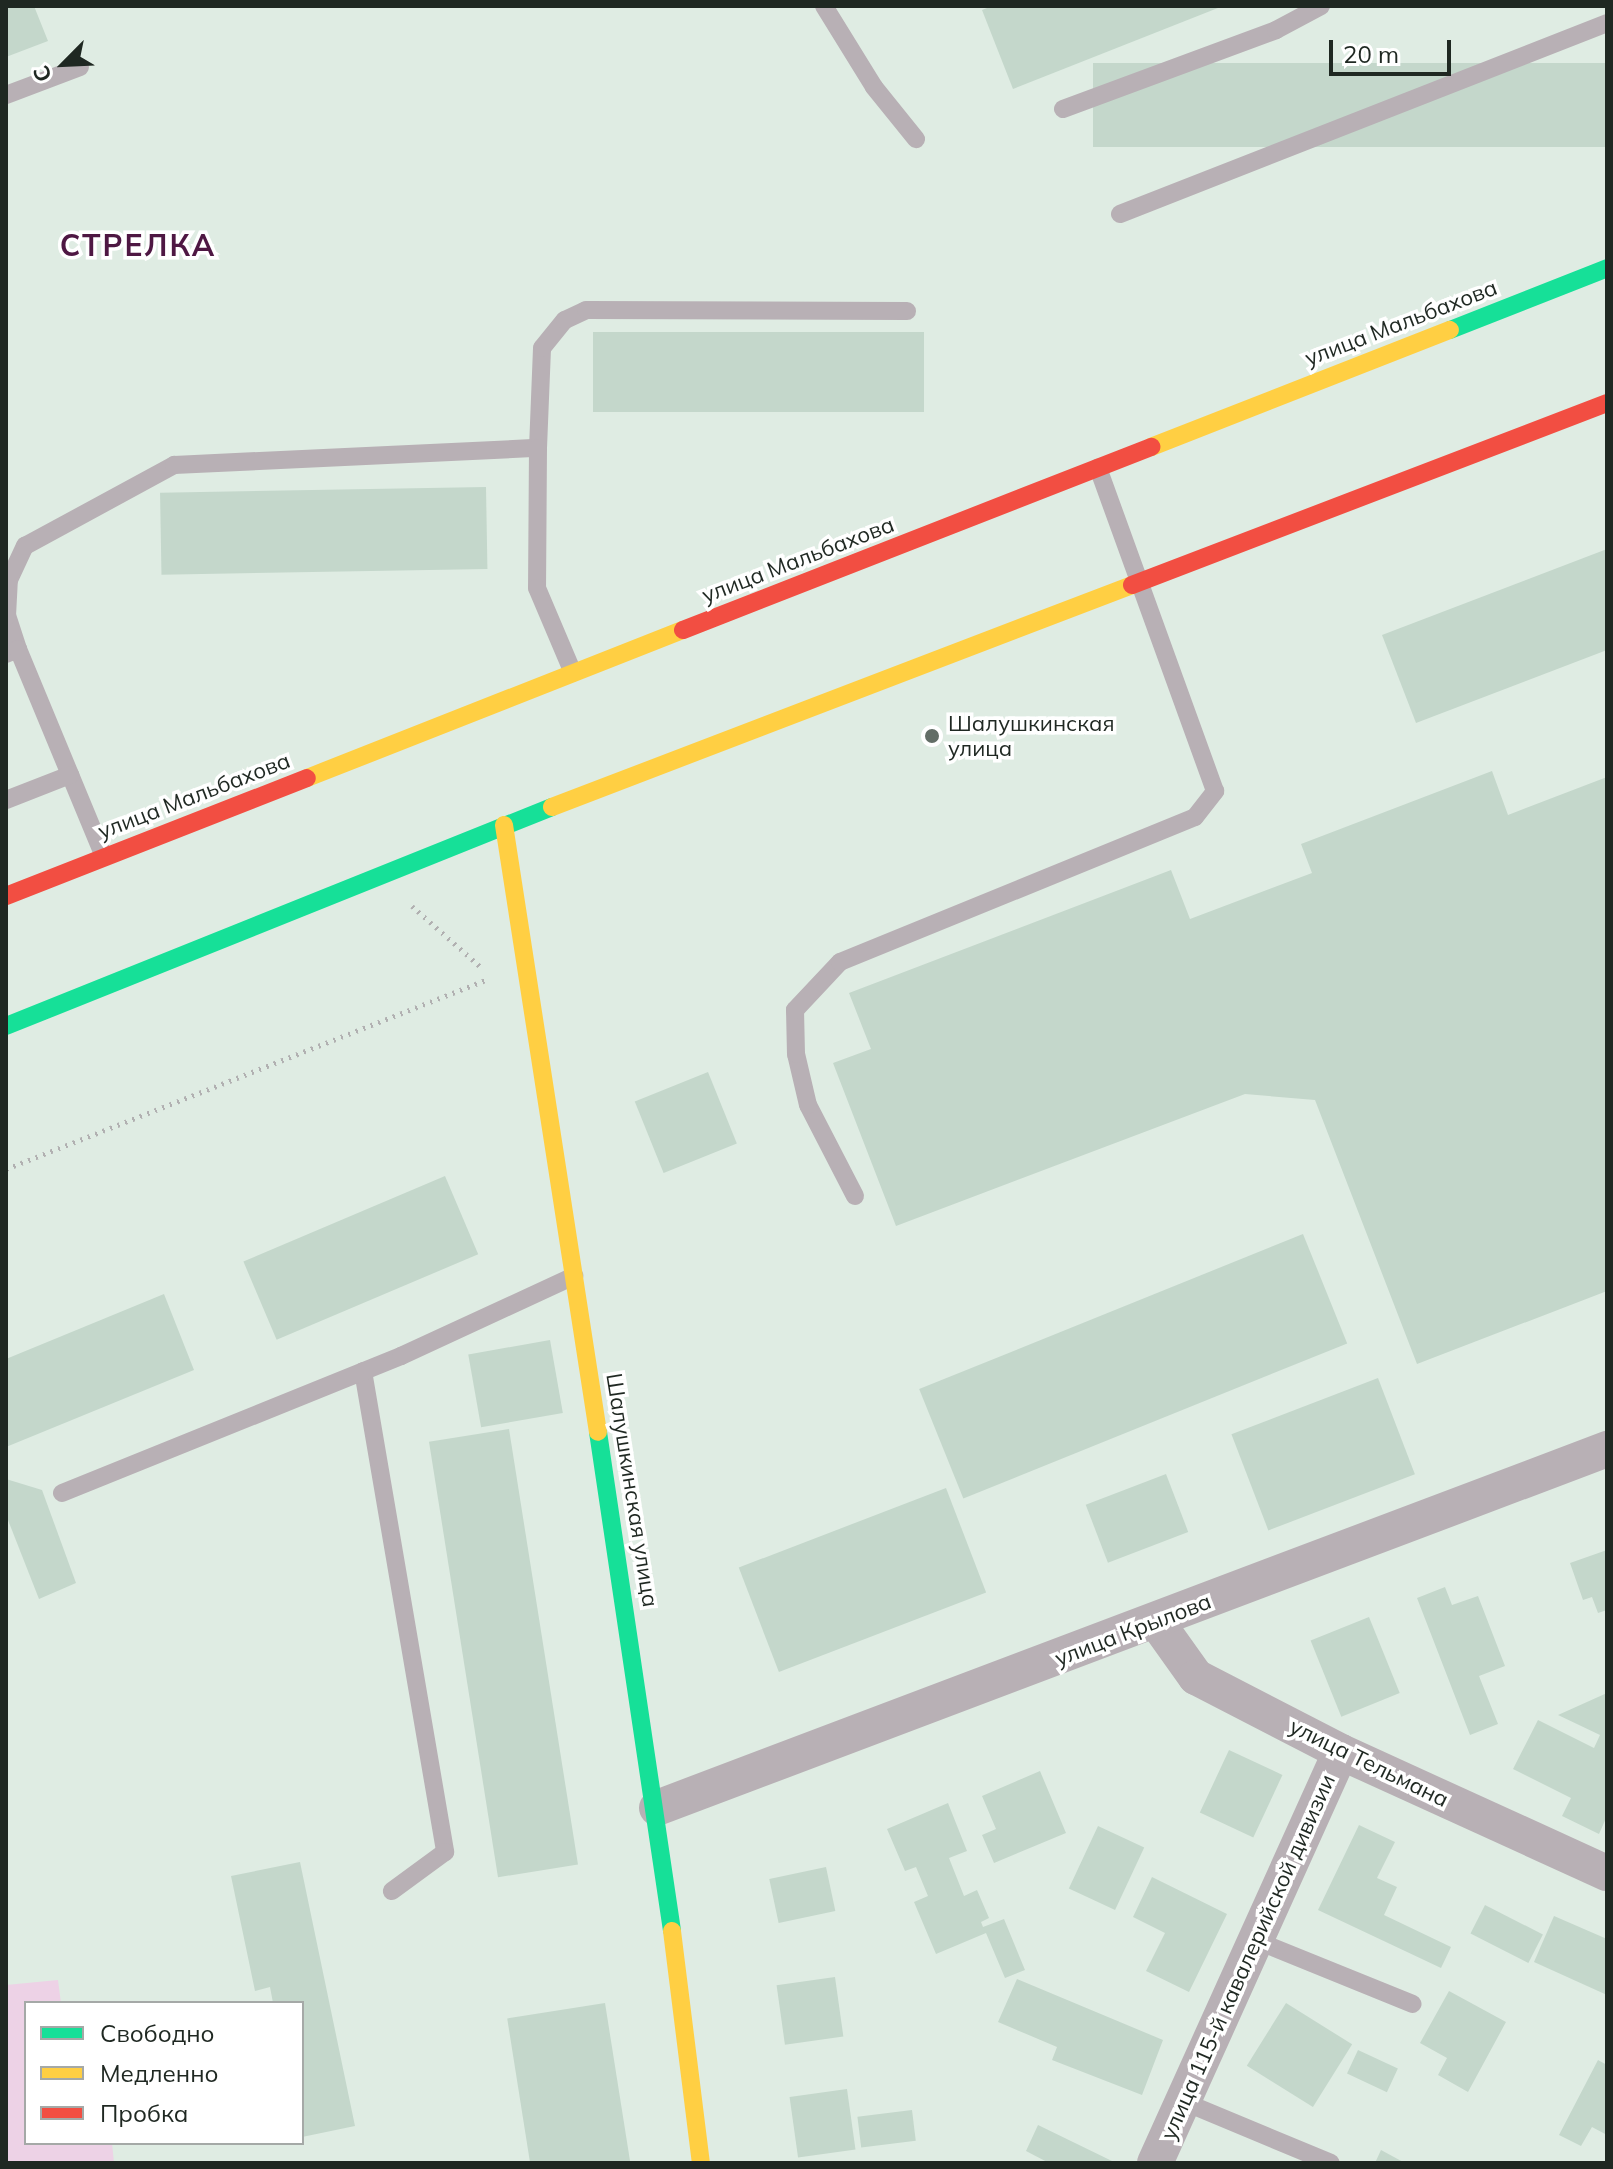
<!DOCTYPE html>
<meta charset="utf-8">
<style>
body{margin:0}
#map{position:relative;width:1613px;height:2169px;overflow:hidden;background:#dfece3;font-family:Mulish,sans-serif}
div>[style]{position:absolute}
.green>*{inset:0;background:#edd2e6}
.building>*{inset:0;background:#c4d7cb;transform-origin:0 0}
.path>*{height:5px;margin-top:-2.5px;transform-origin:0;background:repeating-linear-gradient(90deg,#b1b0b1 0 2px,transparent 0 8px)}
.lane>*{height:18px;margin:-9px;padding:0 9px;transform-origin:9px;border-radius:9px;background:#b8b0b5}
.street>*{height:36px;margin:-18px;padding:0 18px;transform-origin:18px;border-radius:18px;background:#b8b0b5}
.fast>*{height:18px;margin:-9px;padding:0 9px;transform-origin:9px;border-radius:9px;background:#16e098}
.slow>*{height:18px;margin:-9px;padding:0 9px;transform-origin:9px;border-radius:9px;background:#ffcf43}
.jam>*{height:18px;margin:-9px;padding:0 9px;transform-origin:9px;border-radius:9px;background:#f24e42}
.dots>*{width:22px;height:22px;translate:-50% -50%;box-sizing:border-box;border:4px solid #fff;border-radius:50%}
span{translate:-50% -50%;white-space:nowrap;text-align:center;line-height:1.15;-webkit-text-stroke:7px #fff;paint-order:stroke}
.street-label{font-size:22px;color:#1f2822}
.poi-label{font-size:22px;color:#1f2822}
.left{translate:0 -50%;text-align:left}
.district-label{font-size:30px;color:#4e1743;font-weight:700;letter-spacing:2px}
.frame{position:absolute;inset:0;border:8px solid #1f2822;pointer-events:none}
.legend{position:absolute;left:24px;top:2001px;width:280px;height:144px;box-sizing:border-box;background:#fff;border:2px solid #a5a9a7;margin:0;padding:10px 14px;list-style:none;font-size:24px;color:#1f2822}
.legend li{display:flex;align-items:center;gap:16px;height:40px}
.legend b{width:40px;border:2px solid #a5a9a7}
.north{position:absolute;left:24px;top:24px;width:80px;height:80px;-webkit-text-stroke:6px #fff;paint-order:stroke;rotate:246deg;font-size:22px;font-weight:700;line-height:32px;text-align:center;color:#1f2822}
.north::after{content:'';display:block;margin:auto;width:28px;height:36px;background:#1f2822;clip-path:polygon(50% 0,100% 100%,50% 72%,0 100%)}
.scale{position:absolute;left:1329px;top:40px;width:122px;height:36px;box-sizing:border-box;border:4px solid #1f2822;border-top:0;padding-left:10px;font-size:24px;line-height:28px;white-space:nowrap;color:#1f2822;-webkit-text-stroke:6px #fff;paint-order:stroke}
</style>
<div id="map">
<div class="green">
<i style="clip-path:polygon(58px 1980px,61px 2003px,26px 2003px,26px 2143px,112px 2143px,114px 2163px,6px 2163px,6px 1985px)"></i>
</div>
<div class="building">
<i style="clip-path:polygon(6px 6px,34px 6px,48px 41px,6px 57px)"></i>
<i style="clip-path:polygon(992px 6px,1223px 6px,1013px 89px,982px 10px)"></i>
<i style="left:1607px;top:63px;width:84px;height:514px;rotate:90deg"></i>
<i style="left:593px;top:332px;width:331px;height:80px"></i>
<i style="left:486px;top:487px;width:82px;height:326px;rotate:89deg"></i>
<i style="clip-path:polygon(1607px 549px,1607px 650px,1416px 723px,1382px 635px)"></i>
<i style="clip-path:polygon(1492px 771px,1508px 815px,1607px 777px,1607px 1291px,1417px 1364px,1315px 1100px,1245px 1094px,896px 1226px,833px 1063px,871px 1049px,849px 993px,1171px 870px,1190px 919px,1312px 873px,1301px 844px)"></i>
<i style="left:708px;top:1072px;width:77px;height:79px;rotate:68deg"></i>
<i style="left:445px;top:1176px;width:85px;height:219px;rotate:67deg"></i>
<i style="left:1303px;top:1234px;width:118px;height:414px;rotate:68deg"></i>
<i style="clip-path:polygon(164px 1294px,194px 1370px,6px 1447px,6px 1359px)"></i>
<i style="left:550px;top:1340px;width:74px;height:83px;rotate:80deg"></i>
<i style="left:1378px;top:1378px;width:103px;height:157px;rotate:69deg"></i>
<i style="left:509px;top:1429px;width:441px;height:81px;rotate:81deg"></i>
<i style="left:1166px;top:1474px;width:62px;height:86px;rotate:69deg"></i>
<i style="clip-path:polygon(6px 1479px,42px 1490px,76px 1583px,39px 1599px,6px 1515px)"></i>
<i style="left:946px;top:1488px;width:112px;height:222px;rotate:69deg"></i>
<i style="clip-path:polygon(1607px 1550px,1607px 1610px,1598px 1613px,1592px 1597px,1583px 1600px,1570px 1563px)"></i>
<i style="clip-path:polygon(1445px 1587px,1452px 1605px,1478px 1596px,1505px 1666px,1479px 1676px,1498px 1724px,1470px 1735px,1417px 1598px)"></i>
<i style="left:1369px;top:1617px;width:82px;height:63px;rotate:68deg"></i>
<i style="clip-path:polygon(1607px 1693px,1607px 1816px,1599px 1834px,1562px 1816px,1571px 1798px,1513px 1769px,1538px 1720px,1594px 1748px,1600px 1735px,1558px 1715px)"></i>
<i style="left:1229px;top:1750px;width:59px;height:69px;rotate:25deg"></i>
<i style="clip-path:polygon(1040px 1771px,1066px 1833px,994px 1863px,982px 1835px,996px 1829px,982px 1796px)"></i>
<i style="clip-path:polygon(948px 1803px,967px 1851px,949px 1858px,964px 1896px,977px 1890px,989px 1918px,981px 1922px,983px 1927px,1004px 1919px,1025px 1970px,1005px 1978px,986px 1933px,936px 1954px,914px 1902px,928px 1896px,916px 1867px,905px 1871px,887px 1829px)"></i>
<i style="clip-path:polygon(1359px 1825px,1395px 1842px,1377px 1878px,1397px 1887px,1384px 1915px,1451px 1947px,1441px 1968px,1318px 1910px)"></i>
<i style="left:1098px;top:1826px;width:51px;height:69px;rotate:25deg"></i>
<i style="clip-path:polygon(300px 1862px,355px 2126px,302px 2137px,302px 2003px,273px 2003px,270px 1987px,255px 1991px,231px 1876px)"></i>
<i style="left:826px;top:1867px;width:45px;height:58px;rotate:78deg"></i>
<i style="clip-path:polygon(1152px 1877px,1227px 1914px,1189px 1992px,1146px 1971px,1165px 1933px,1133px 1917px)"></i>
<i style="left:1485px;top:1905px;width:65px;height:32px;rotate:27deg"></i>
<i style="clip-path:polygon(1554px 1916px,1607px 1939px,1607px 1995px,1534px 1962px)"></i>
<i style="left:835px;top:1977px;width:60px;height:59px;rotate:82deg"></i>
<i style="clip-path:polygon(1017px 1979px,1163px 2040px,1142px 2095px,1052px 2060px,1057px 2047px,998px 2022px)"></i>
<i style="clip-path:polygon(1449px 1991px,1506px 2022px,1468px 2092px,1438px 2075px,1447px 2058px,1420px 2043px)"></i>
<i style="left:605px;top:2003px;width:162px;height:99px;rotate:81deg"></i>
<i style="left:1286px;top:2003px;width:78px;height:74px;rotate:32deg"></i>
<i style="left:1358px;top:2050px;width:44px;height:26px;rotate:25deg"></i>
<i style="clip-path:polygon(1598px 2060px,1607px 2065px,1607px 2135px,1592px 2127px,1581px 2146px,1559px 2135px)"></i>
<i style="left:847px;top:2089px;width:61px;height:58px;rotate:82deg"></i>
<i style="left:912px;top:2110px;width:31px;height:55px;rotate:83deg"></i>
<i style="clip-path:polygon(1038px 2125px,1112px 2161px,1111px 2163px,1049px 2163px,1026px 2151px)"></i>
<i style="clip-path:polygon(1381px 2150px,1405px 2163px,1375px 2163px)"></i>
</div>
<div class="path">
<i style="left:412px;top:906px;width:94px;rotate:41.5deg"></i>
<i style="left:6px;top:1169px;width:518px;rotate:-21.51deg"></i>
</div>
<div class="lane">
<i style="left:824px;top:6px;width:95px;rotate:58.3deg"></i>
<i style="left:874px;top:87px;width:67px;rotate:51.1deg"></i>
<i style="left:6px;top:95px;width:79px;rotate:-20.7deg"></i>
<i style="left:1063px;top:109px;width:227px;rotate:-20.3deg"></i>
<i style="left:1276px;top:30px;width:51px;rotate:-28.1deg"></i>
<i style="left:1120px;top:214px;width:523px;rotate:-21.41deg"></i>
<i style="left:538px;top:448px;width:100px;rotate:-87.7deg"></i>
<i style="left:542px;top:348px;width:36px;rotate:-51deg"></i>
<i style="left:565px;top:320px;width:23px;rotate:-25deg"></i>
<i style="left:586px;top:310px;width:321px;rotate:0.2deg"></i>
<i style="left:18px;top:649px;width:35px;rotate:-108deg"></i>
<i style="left:7px;top:616px;width:36px;rotate:-87deg"></i>
<i style="left:9px;top:580px;width:38px;rotate:-65deg"></i>
<i style="left:25px;top:546px;width:170px;rotate:-28.5deg"></i>
<i style="left:174px;top:465px;width:364px;rotate:-2.7deg"></i>
<i style="left:538px;top:448px;width:140px;rotate:90.4deg"></i>
<i style="left:537px;top:588px;width:92px;rotate:67deg"></i>
<i style="left:6px;top:654px;width:13px;rotate:-23deg"></i>
<i style="left:18px;top:649px;width:225px;rotate:67.5deg"></i>
<i style="left:6px;top:800px;width:69px;rotate:-21.3deg"></i>
<i style="left:855px;top:1196px;width:102px;rotate:-117.3deg"></i>
<i style="left:808px;top:1105px;width:52px;rotate:-103.2deg"></i>
<i style="left:796px;top:1054px;width:44px;rotate:-91.3deg"></i>
<i style="left:795px;top:1010px;width:66px;rotate:-46.8deg"></i>
<i style="left:840px;top:962px;width:383px;rotate:-22.2deg"></i>
<i style="left:1195px;top:817px;width:33px;rotate:-52deg"></i>
<i style="left:1215px;top:791px;width:344px;rotate:-109.9deg"></i>
<i style="left:363px;top:1371px;width:488px;rotate:80.3deg"></i>
<i style="left:445px;top:1852px;width:66px;rotate:143.7deg"></i>
<i style="left:62px;top:1493px;width:366px;rotate:-22deg"></i>
<i style="left:401px;top:1356px;width:191px;rotate:-24.8deg"></i>
<i style="left:1255px;top:1940px;width:170px;rotate:22.1deg"></i>
<i style="left:1182px;top:2101px;width:161px;rotate:22.6deg"></i>
</div>
<div class="street">
<i style="left:1156px;top:1621px;width:69px;rotate:54.5deg"></i>
<i style="left:1196px;top:1677px;width:163px;rotate:27.3deg"></i>
<i style="left:1341px;top:1752px;width:292px;rotate:24.5deg"></i>
<i style="left:657px;top:1808px;width:1016px;rotate:-20.7deg"></i>
<i style="left:1155px;top:2163px;width:451px;rotate:-65.7deg"></i>
</div>
<div class="fast">
<i style="left:1450px;top:330px;width:169px;rotate:-21.5deg"></i>
<i style="left:6px;top:1026px;width:588px;rotate:-21.86deg"></i>
<i style="left:598px;top:1432px;width:504px;rotate:81.56deg"></i>
</div>
<div class="slow">
<i style="left:1151px;top:447px;width:321px;rotate:-21.4deg"></i>
<i style="left:307px;top:778px;width:404px;rotate:-21.5deg"></i>
<i style="left:552px;top:807px;width:621px;rotate:-20.94deg"></i>
<i style="left:504px;top:825px;width:614px;rotate:81.2deg"></i>
<i style="left:672px;top:1931px;width:234px;rotate:82.9deg"></i>
</div>
<div class="jam">
<i style="left:1132px;top:585px;width:509px;rotate:-20.96deg"></i>
<i style="left:683px;top:630px;width:503px;rotate:-21.36deg"></i>
<i style="left:6px;top:896px;width:323px;rotate:-21.4deg"></i>
</div>
<div class="dots">
<i style="left:932px;top:736px;background:#626d66"></i>
</div>
<div class="street-label">
<span style="left:1401px;top:323px;rotate:-21deg">улица Мальбахова</span>
<span style="left:798px;top:560px;rotate:-21deg">улица Мальбахова</span>
<span style="left:194px;top:796px;rotate:-21deg">улица Мальбахова</span>
<span style="left:632px;top:1490px;rotate:81deg">Шалушкинская улица</span>
<span style="left:1133px;top:1630px;rotate:-21deg">улица Крылова</span>
<span style="left:1369px;top:1763px;rotate:26deg">улица Тельмана</span>
<span style="left:1248px;top:1957px;rotate:-66deg">улица 115-й кавалерийской дивизии</span>
</div>
<div class="poi-label">
<span class="left" style="left:948px;top:736px">Шалушкинская<br>улица</span>
</div>
<div class="district-label">
<span style="left:138px;top:245px">СТРЕЛКА</span>
</div>
<div class="frame"></div>
<ul class="legend">
<li><b style="height:10px;background:#16e098"></b>Свободно</li>
<li><b style="height:10px;background:#ffcf43"></b>Медленно</li>
<li><b style="height:10px;background:#f24e42"></b>Пробка</li>
</ul>
<div class="north">С</div>
<div class="scale">20 m</div>
</div>
